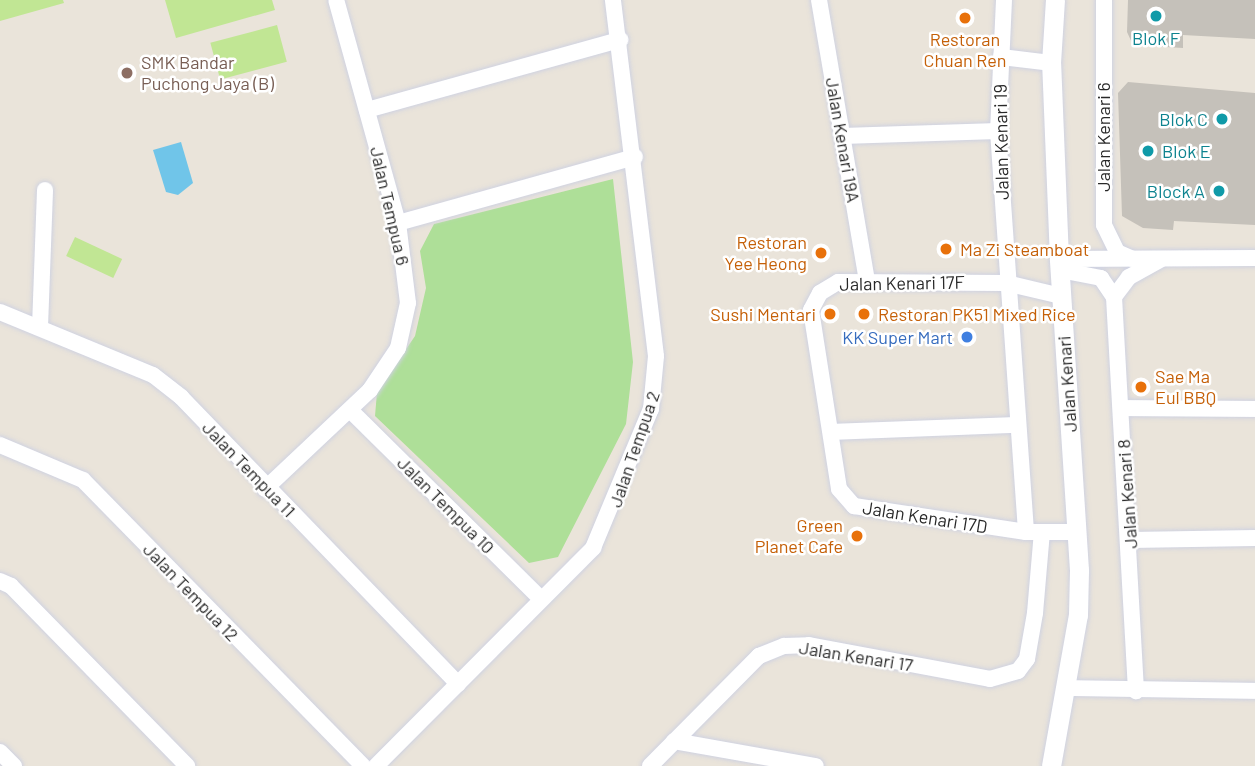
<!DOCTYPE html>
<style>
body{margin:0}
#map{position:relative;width:1255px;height:766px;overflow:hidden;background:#eae4da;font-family:Barlow,sans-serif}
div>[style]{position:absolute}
.green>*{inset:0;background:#aedf98}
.pitch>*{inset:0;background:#c1e694;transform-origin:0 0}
.water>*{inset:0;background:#70c5e9}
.building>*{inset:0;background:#c5c1ba}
.roads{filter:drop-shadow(0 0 2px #cfd2e1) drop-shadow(0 0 2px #cfd2e1)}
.minor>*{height:16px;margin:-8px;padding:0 8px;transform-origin:8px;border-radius:8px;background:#fff}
.tertiary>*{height:19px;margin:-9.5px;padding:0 9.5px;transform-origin:9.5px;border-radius:9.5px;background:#fff}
.dots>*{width:19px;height:19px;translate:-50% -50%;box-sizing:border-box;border:4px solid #fff;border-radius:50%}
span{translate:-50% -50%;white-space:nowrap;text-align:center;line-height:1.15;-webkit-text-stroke:5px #fff;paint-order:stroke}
.culture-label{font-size:18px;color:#0d838f}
.right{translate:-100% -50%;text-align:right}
.left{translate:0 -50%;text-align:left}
.food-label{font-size:18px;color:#c56008}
.education-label{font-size:18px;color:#785e54}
.street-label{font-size:18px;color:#282828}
.shop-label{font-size:18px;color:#366cbe}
</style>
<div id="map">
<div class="green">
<i style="clip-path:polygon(613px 179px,633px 362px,626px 424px,558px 557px,529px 563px,375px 416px,377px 392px,415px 336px,426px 288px,420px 251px,434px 224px)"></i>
</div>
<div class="pitch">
<i style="clip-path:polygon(0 0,63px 0,64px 3px,0 21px)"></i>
<i style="clip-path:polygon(165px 0,272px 0,275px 10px,176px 38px)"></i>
<i style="left:277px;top:25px;width:38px;height:69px;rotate:75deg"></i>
<i style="left:75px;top:237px;width:52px;height:21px;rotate:25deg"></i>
</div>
<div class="water">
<i style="clip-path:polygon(181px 142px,193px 183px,178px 195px,166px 192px,153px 150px)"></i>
</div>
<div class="building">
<i style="clip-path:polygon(1128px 0,1255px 0,1255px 39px,1183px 35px,1183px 48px,1133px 45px,1127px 32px)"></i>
<i style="clip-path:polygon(1128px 82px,1255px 93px,1255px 225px,1174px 221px,1173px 230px,1143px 228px,1122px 216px,1118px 93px)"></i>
</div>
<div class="roads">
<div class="minor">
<i style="left:819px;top:0;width:285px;rotate:80.3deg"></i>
<i style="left:1004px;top:0;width:131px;rotate:92.6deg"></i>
<i style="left:998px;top:131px;width:402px;rotate:86deg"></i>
<i style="left:1104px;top:0;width:225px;rotate:90deg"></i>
<i style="left:1104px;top:225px;width:30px;rotate:64deg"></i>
<i style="left:1117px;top:252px;width:17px;rotate:24deg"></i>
<i style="left:1001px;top:57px;width:50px;rotate:6.8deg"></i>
<i style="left:367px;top:110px;width:263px;rotate:-15.5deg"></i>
<i style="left:842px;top:136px;width:156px;rotate:-1.8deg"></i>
<i style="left:398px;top:223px;width:246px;rotate:-15.6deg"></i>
<i style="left:1059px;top:259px;width:196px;rotate:-0.3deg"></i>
<i style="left:1060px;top:270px;width:42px;rotate:11deg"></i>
<i style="left:1101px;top:278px;width:23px;rotate:56deg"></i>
<i style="left:1114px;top:297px;width:395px;rotate:86.8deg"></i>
<i style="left:1061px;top:296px;width:57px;rotate:-166.7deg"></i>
<i style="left:1006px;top:283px;width:168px;rotate:-179.7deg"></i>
<i style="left:838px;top:282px;width:21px;rotate:149deg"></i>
<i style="left:820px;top:293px;width:19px;rotate:118deg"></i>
<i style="left:811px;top:310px;width:181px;rotate:81.1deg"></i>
<i style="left:839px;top:489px;width:23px;rotate:49deg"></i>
<i style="left:854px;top:506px;width:174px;rotate:8.6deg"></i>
<i style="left:1026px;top:532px;width:51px"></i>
<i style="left:1114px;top:297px;width:25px;rotate:-53deg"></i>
<i style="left:1129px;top:277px;width:35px;rotate:-29deg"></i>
<i style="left:0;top:312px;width:165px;rotate:22.4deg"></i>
<i style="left:153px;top:375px;width:36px;rotate:38deg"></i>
<i style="left:181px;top:397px;width:399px;rotate:46deg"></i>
<i style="left:40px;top:327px;width:137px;rotate:-87.9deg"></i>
<i style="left:1122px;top:408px;width:133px;rotate:0.4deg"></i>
<i style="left:351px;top:411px;width:267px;rotate:44.7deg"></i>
<i style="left:831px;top:432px;width:184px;rotate:-2.2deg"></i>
<i style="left:0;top:445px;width:90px;rotate:22.9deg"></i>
<i style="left:83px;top:480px;width:400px;rotate:45.6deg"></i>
<i style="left:265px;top:489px;width:144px;rotate:-43.3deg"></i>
<i style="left:370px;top:390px;width:50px;rotate:-56.3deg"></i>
<i style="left:398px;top:348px;width:46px;rotate:-77.5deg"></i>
<i style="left:408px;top:303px;width:81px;rotate:-97.1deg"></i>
<i style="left:398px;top:223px;width:231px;rotate:-105.5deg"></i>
<i style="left:1130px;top:540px;width:125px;rotate:-0.9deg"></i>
<i style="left:0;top:581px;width:12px;rotate:24deg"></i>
<i style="left:11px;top:586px;width:252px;rotate:45.6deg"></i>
<i style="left:1065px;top:688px;width:190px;rotate:0.9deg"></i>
<i style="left:674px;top:741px;width:144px;rotate:10deg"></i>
<i style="left:0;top:752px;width:20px;rotate:45deg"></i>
<i style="left:376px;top:766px;width:308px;rotate:-45.1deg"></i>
<i style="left:593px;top:548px;width:151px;rotate:-67.4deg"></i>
<i style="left:651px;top:409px;width:53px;rotate:-84.6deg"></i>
<i style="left:656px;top:356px;width:359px;rotate:-96.9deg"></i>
<i style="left:650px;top:766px;width:155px;rotate:-45.3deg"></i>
<i style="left:759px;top:656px;width:27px;rotate:-22deg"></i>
<i style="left:784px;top:646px;width:25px;rotate:-2deg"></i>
<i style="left:809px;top:645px;width:184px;rotate:10.6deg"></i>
<i style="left:990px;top:679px;width:29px;rotate:-16deg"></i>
<i style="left:1018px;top:671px;width:15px;rotate:-53deg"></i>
<i style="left:1027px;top:659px;width:47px;rotate:-80.1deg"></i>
<i style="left:1035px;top:613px;width:81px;rotate:-85.1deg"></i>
</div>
<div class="tertiary">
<i style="left:1051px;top:766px;width:153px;rotate:-79.9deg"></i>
<i style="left:1078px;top:615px;width:45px;rotate:-88.7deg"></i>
<i style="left:1079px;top:570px;width:312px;rotate:-93.7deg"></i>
<i style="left:1059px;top:259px;width:196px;rotate:-92.3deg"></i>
<i style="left:1051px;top:63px;width:63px;rotate:-86.4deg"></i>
</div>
</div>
<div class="dots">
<i style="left:1156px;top:16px;background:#0f9aa8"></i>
<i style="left:965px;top:18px;background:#e8710a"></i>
<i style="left:127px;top:73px;background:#8d6e63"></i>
<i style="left:1222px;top:119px;background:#0f9aa8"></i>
<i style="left:1148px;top:151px;background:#0f9aa8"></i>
<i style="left:1219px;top:191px;background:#0f9aa8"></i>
<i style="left:946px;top:249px;background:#e8710a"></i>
<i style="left:821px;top:253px;background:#e8710a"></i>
<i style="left:830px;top:314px;background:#e8710a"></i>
<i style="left:864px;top:314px;background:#e8710a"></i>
<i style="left:967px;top:337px;background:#3f7fe0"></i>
<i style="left:1141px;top:387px;background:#e8710a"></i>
<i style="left:857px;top:536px;background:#e8710a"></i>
</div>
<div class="culture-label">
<span style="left:1156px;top:38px">Blok F</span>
<span class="right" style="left:1208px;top:119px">Blok C</span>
<span class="left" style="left:1162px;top:151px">Blok E</span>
<span class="right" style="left:1205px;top:191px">Block A</span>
</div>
<div class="food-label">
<span style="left:965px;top:50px">Restoran<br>Chuan Ren</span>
<span class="right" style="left:807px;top:253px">Restoran<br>Yee Heong</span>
<span class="left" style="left:960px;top:249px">Ma Zi Steamboat</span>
<span class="right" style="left:816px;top:314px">Sushi Mentari</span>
<span class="left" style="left:878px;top:314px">Restoran PK51 Mixed Rice</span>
<span class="left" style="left:1155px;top:387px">Sae Ma<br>Eul BBQ</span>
<span class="right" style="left:843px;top:536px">Green<br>Planet Cafe</span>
</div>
<div class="education-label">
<span class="left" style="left:141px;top:73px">SMK Bandar<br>Puchong Jaya (B)</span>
</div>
<div class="street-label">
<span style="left:1103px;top:137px;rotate:-90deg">Jalan Kenari 6</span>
<span style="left:843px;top:140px;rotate:80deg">Jalan Kenari 19A</span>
<span style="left:1001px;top:142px;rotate:-91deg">Jalan Kenari 19</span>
<span style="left:390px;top:206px;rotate:77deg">Jalan Tempua 6</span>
<span style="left:902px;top:283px;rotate:-1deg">Jalan Kenari 17F</span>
<span style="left:1067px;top:384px;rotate:-94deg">Jalan Kenari</span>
<span style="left:634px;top:449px;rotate:-71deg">Jalan Tempua 2</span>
<span style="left:249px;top:469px;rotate:46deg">Jalan Tempua 11</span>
<span style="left:1127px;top:494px;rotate:-94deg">Jalan Kenari 8</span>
<span style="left:446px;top:505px;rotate:45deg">Jalan Tempua 10</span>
<span style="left:925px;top:517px;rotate:9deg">Jalan Kenari 17D</span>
<span style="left:191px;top:592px;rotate:46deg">Jalan Tempua 12</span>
<span style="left:856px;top:656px;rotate:9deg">Jalan Kenari 17</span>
</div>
<div class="shop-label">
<span class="right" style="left:953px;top:337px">KK Super Mart</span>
</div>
</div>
